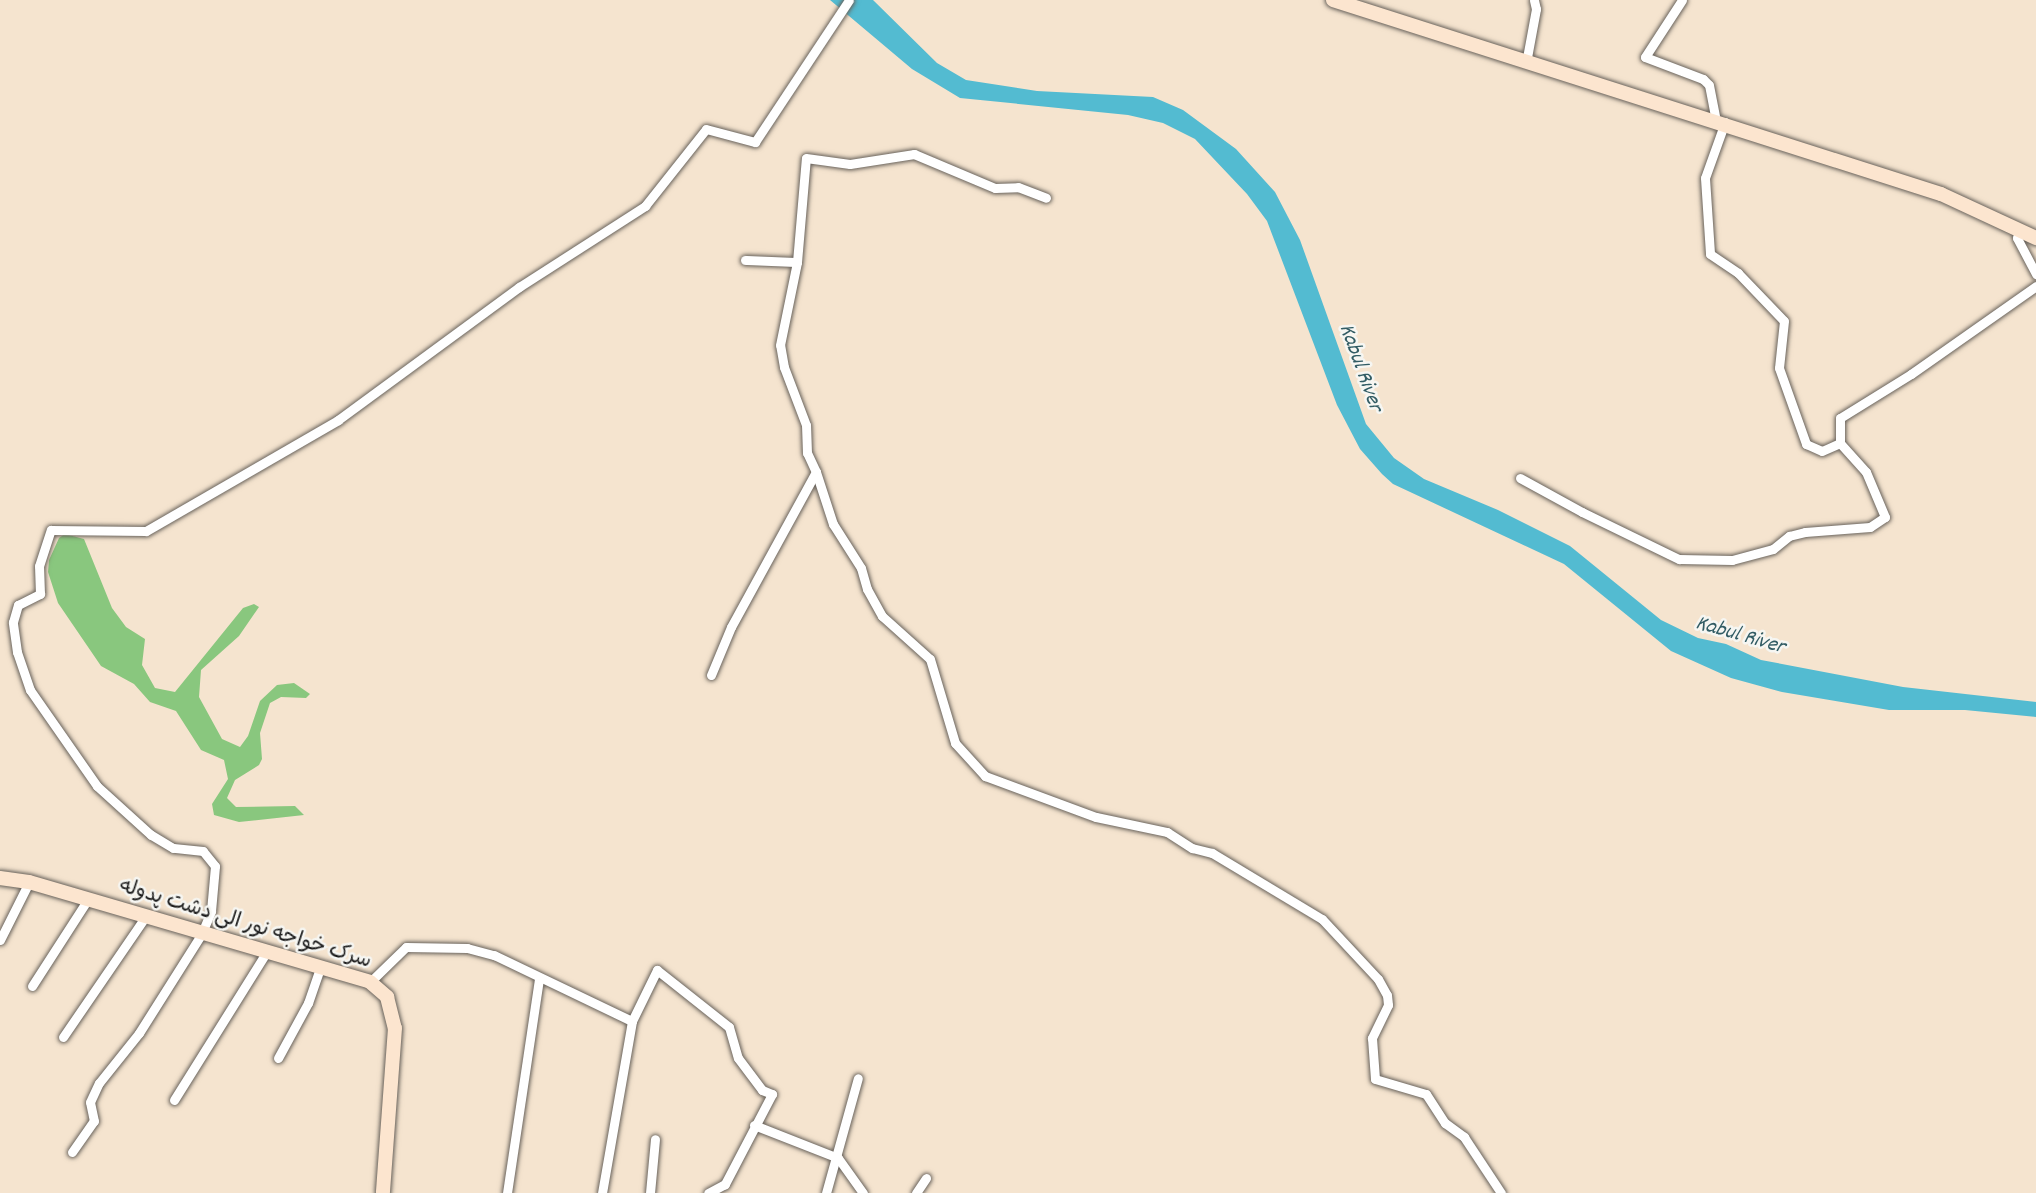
<!DOCTYPE html>
<meta charset="utf-8">
<style>
body{margin:0}
#map{position:relative;width:2036px;height:1193px;overflow:hidden;background:#f5e4cf;font-family:Dekko,"Playpen Sans Arabic",sans-serif}
div>[style]{position:absolute}
.green>*{inset:0;background:#89c77e}
.water>*{inset:0;background:#53bbd1}
.roads{filter:drop-shadow(0 0 2px #68625b) drop-shadow(0 0 2px #68625b)}
.minor>*{height:9px;margin:-4.5px;padding:0 4.5px;transform-origin:4.5px;border-radius:4.5px;background:#fff}
.secondary>*{height:14px;margin:-7px;padding:0 7px;transform-origin:7px;border-radius:7px;background:#fce5cf}
span{translate:-50% -50%;white-space:nowrap;text-align:center;line-height:1.15;-webkit-text-stroke:5px #f6f6f2;paint-order:stroke}
.street-label{font-size:21px;color:#1c1c1c}
.water-label{font-size:22px;color:#325c64;font-style:italic}
</style>
<div id="map">
<div class="green">
<i style="clip-path:polygon(65px 534px,84px 539px,112px 608px,126px 627px,145px 639px,142px 665px,155px 688px,175px 692px,243px 608px,254px 604px,259px 607px,239px 636px,201px 670px,199px 697px,222px 739px,240px 747px,248px 736px,260px 701px,277px 685px,294px 683px,310px 694px,306px 698px,281px 697px,270px 703px,260px 733px,262px 759px,259px 765px,235px 780px,227px 798px,236px 807px,295px 806px,304px 815px,239px 822px,214px 815px,212px 804px,228px 779px,224px 760px,201px 750px,176px 711px,150px 702px,134px 684px,101px 666px,58px 603px,48px 572px,49px 560px,59px 538px)"></i>
</div>
<div class="water">
<i style="clip-path:polygon(830px 0,873px 0,937px 63px,966px 80px,1037px 91px,1153px 97px,1183px 110px,1236px 149px,1275px 192px,1300px 240px,1366px 424px,1394px 458px,1424px 479px,1498px 510px,1570px 546px,1661px 620px,1698px 638px,1726px 644px,1761px 660px,1903px 687px,2036px 702px,2036px 717px,1965px 710px,1889px 710px,1782px 692px,1731px 678px,1671px 651px,1564px 564px,1393px 484px,1382px 474px,1360px 449px,1337px 405px,1267px 221px,1247px 194px,1195px 139px,1163px 123px,1128px 115px,960px 98px,912px 69px)"></i>
</div>
<div class="roads">
<div class="minor">
<i style="left:1682px;top:0;width:68px;rotate:123deg"></i>
<i style="left:1645px;top:57px;width:62px;rotate:20.8deg"></i>
<i style="left:1703px;top:79px;width:8px;rotate:45deg"></i>
<i style="left:1709px;top:85px;width:36px;rotate:79deg"></i>
<i style="left:1526px;top:63px;width:55px;rotate:-79.5deg"></i>
<i style="left:1536px;top:9px;width:9px;rotate:-103deg"></i>
<i style="left:1725px;top:122px;width:59px;rotate:109.7deg"></i>
<i style="left:1705px;top:178px;width:76px;rotate:86.2deg"></i>
<i style="left:1710px;top:254px;width:34px;rotate:34deg"></i>
<i style="left:1738px;top:273px;width:66px;rotate:46.2deg"></i>
<i style="left:1784px;top:321px;width:47px;rotate:96.1deg"></i>
<i style="left:1779px;top:368px;width:81px;rotate:70.4deg"></i>
<i style="left:1806px;top:444px;width:17px;rotate:24deg"></i>
<i style="left:1822px;top:451px;width:20px;rotate:-24deg"></i>
<i style="left:2019px;top:231px;width:7px;rotate:106deg"></i>
<i style="left:2017px;top:238px;width:41px;rotate:62.2deg"></i>
<i style="left:745px;top:260px;width:52px;rotate:2.2deg"></i>
<i style="left:1840px;top:443px;width:25px;rotate:-90deg"></i>
<i style="left:1840px;top:418px;width:84px;rotate:-31.8deg"></i>
<i style="left:1911px;top:374px;width:153px;rotate:-35.1deg"></i>
<i style="left:816px;top:472px;width:55px;rotate:71.9deg"></i>
<i style="left:833px;top:524px;width:52px;rotate:57.5deg"></i>
<i style="left:861px;top:568px;width:22px;rotate:74deg"></i>
<i style="left:867px;top:589px;width:31px;rotate:61deg"></i>
<i style="left:882px;top:616px;width:64px;rotate:41.9deg"></i>
<i style="left:930px;top:659px;width:88px;rotate:73.4deg"></i>
<i style="left:955px;top:743px;width:45px;rotate:47.7deg"></i>
<i style="left:985px;top:776px;width:118px;rotate:20.3deg"></i>
<i style="left:1096px;top:817px;width:73px;rotate:11.9deg"></i>
<i style="left:1167px;top:832px;width:30px;rotate:33deg"></i>
<i style="left:1192px;top:848px;width:21px;rotate:14deg"></i>
<i style="left:1212px;top:853px;width:128px;rotate:31deg"></i>
<i style="left:1322px;top:919px;width:82px;rotate:47deg"></i>
<i style="left:1378px;top:979px;width:18px;rotate:61deg"></i>
<i style="left:1387px;top:995px;width:10px;rotate:84deg"></i>
<i style="left:1388px;top:1005px;width:37px;rotate:116deg"></i>
<i style="left:1372px;top:1038px;width:41px;rotate:85.8deg"></i>
<i style="left:1375px;top:1079px;width:53px;rotate:16.4deg"></i>
<i style="left:1426px;top:1094px;width:35px;rotate:57deg"></i>
<i style="left:1445px;top:1123px;width:24px;rotate:36deg"></i>
<i style="left:1464px;top:1137px;width:67px;rotate:56.5deg"></i>
<i style="left:1520px;top:478px;width:71px;rotate:28.7deg"></i>
<i style="left:1582px;top:512px;width:108px;rotate:25.9deg"></i>
<i style="left:1679px;top:559px;width:53px;rotate:1.1deg"></i>
<i style="left:1732px;top:560px;width:42px;rotate:-15deg"></i>
<i style="left:1773px;top:549px;width:21px;rotate:-39deg"></i>
<i style="left:1789px;top:536px;width:16px;rotate:-14deg"></i>
<i style="left:1805px;top:532px;width:65px;rotate:-4.4deg"></i>
<i style="left:1870px;top:527px;width:18px;rotate:-34deg"></i>
<i style="left:1885px;top:517px;width:49px;rotate:-112.9deg"></i>
<i style="left:1866px;top:472px;width:39px;rotate:-132deg"></i>
<i style="left:711px;top:675px;width:52px;rotate:-67.4deg"></i>
<i style="left:731px;top:627px;width:177px;rotate:-61.3deg"></i>
<i style="left:816px;top:472px;width:21px;rotate:-115deg"></i>
<i style="left:807px;top:453px;width:28px;rotate:-92deg"></i>
<i style="left:806px;top:425px;width:62px;rotate:-110.8deg"></i>
<i style="left:784px;top:367px;width:22px;rotate:-100deg"></i>
<i style="left:780px;top:345px;width:85px;rotate:-78.4deg"></i>
<i style="left:797px;top:262px;width:104px;rotate:-85.1deg"></i>
<i style="left:806px;top:158px;width:44px;rotate:7.8deg"></i>
<i style="left:850px;top:164px;width:65px;rotate:-8.9deg"></i>
<i style="left:914px;top:154px;width:88px;rotate:22.8deg"></i>
<i style="left:995px;top:188px;width:23px;rotate:-2deg"></i>
<i style="left:1018px;top:187px;width:30px;rotate:21deg"></i>
<i style="left:0;top:940px;width:65px;rotate:-63.4deg"></i>
<i style="left:370px;top:982px;width:50px;rotate:-44.2deg"></i>
<i style="left:406px;top:947px;width:61px;rotate:0.9deg"></i>
<i style="left:467px;top:948px;width:28px;rotate:15deg"></i>
<i style="left:494px;top:955px;width:153px;rotate:25.6deg"></i>
<i style="left:32px;top:986px;width:103px;rotate:-57.2deg"></i>
<i style="left:63px;top:1037px;width:147px;rotate:-55.6deg"></i>
<i style="left:278px;top:1058px;width:63px;rotate:-61.4deg"></i>
<i style="left:308px;top:1003px;width:36px;rotate:-71deg"></i>
<i style="left:174px;top:1100px;width:173px;rotate:-58deg"></i>
<i style="left:754px;top:1125px;width:90px;rotate:21.4deg"></i>
<i style="left:838px;top:1158px;width:43px;rotate:54.5deg"></i>
<i style="left:72px;top:1152px;width:38px;rotate:-55deg"></i>
<i style="left:94px;top:1121px;width:19px;rotate:-102deg"></i>
<i style="left:90px;top:1102px;width:21px;rotate:-65deg"></i>
<i style="left:99px;top:1083px;width:64px;rotate:-51.3deg"></i>
<i style="left:139px;top:1033px;width:116px;rotate:-57.7deg"></i>
<i style="left:201px;top:935px;width:26px;rotate:-67deg"></i>
<i style="left:211px;top:911px;width:45px;rotate:-84.9deg"></i>
<i style="left:215px;top:866px;width:19px;rotate:-129deg"></i>
<i style="left:203px;top:851px;width:30px;rotate:-174deg"></i>
<i style="left:173px;top:848px;width:26px;rotate:-149deg"></i>
<i style="left:151px;top:835px;width:73px;rotate:-137.8deg"></i>
<i style="left:97px;top:786px;width:117px;rotate:-124.9deg"></i>
<i style="left:30px;top:690px;width:40px;rotate:-108.9deg"></i>
<i style="left:17px;top:652px;width:30px;rotate:-98deg"></i>
<i style="left:13px;top:622px;width:18px;rotate:-74deg"></i>
<i style="left:18px;top:605px;width:25px;rotate:-27deg"></i>
<i style="left:40px;top:594px;width:28px;rotate:-92deg"></i>
<i style="left:39px;top:566px;width:38px;rotate:-72deg"></i>
<i style="left:51px;top:530px;width:95px;rotate:0.6deg"></i>
<i style="left:146px;top:531px;width:222px;rotate:-30deg"></i>
<i style="left:338px;top:420px;width:225px;rotate:-36.3deg"></i>
<i style="left:519px;top:287px;width:150px;rotate:-32.7deg"></i>
<i style="left:645px;top:206px;width:98px;rotate:-51.6deg"></i>
<i style="left:706px;top:129px;width:51px;rotate:14.9deg"></i>
<i style="left:755px;top:142px;width:170px;rotate:-56.5deg"></i>
<i style="left:507px;top:1193px;width:216px;rotate:-81.5deg"></i>
<i style="left:602px;top:1193px;width:175px;rotate:-80.1deg"></i>
<i style="left:632px;top:1021px;width:57px;rotate:-63.9deg"></i>
<i style="left:657px;top:970px;width:92px;rotate:38.4deg"></i>
<i style="left:729px;top:1027px;width:32px;rotate:74deg"></i>
<i style="left:738px;top:1058px;width:40px;rotate:53deg"></i>
<i style="left:762px;top:1090px;width:11px;rotate:22deg"></i>
<i style="left:772px;top:1094px;width:102px;rotate:117.6deg"></i>
<i style="left:725px;top:1184px;width:19px;rotate:152deg"></i>
<i style="left:650px;top:1193px;width:54px;rotate:-84.7deg"></i>
<i style="left:826px;top:1193px;width:119px;rotate:-74.5deg"></i>
<i style="left:916px;top:1193px;width:18px;rotate:-56deg"></i>
</div>
<div class="secondary">
<i style="left:1333px;top:0;width:638px;rotate:17.7deg"></i>
<i style="left:1941px;top:194px;width:105px;rotate:24.9deg"></i>
<i style="left:0;top:878px;width:29px;rotate:8deg"></i>
<i style="left:29px;top:882px;width:355px;rotate:16.3deg"></i>
<i style="left:370px;top:982px;width:23px;rotate:41deg"></i>
<i style="left:387px;top:997px;width:32px;rotate:76deg"></i>
<i style="left:395px;top:1028px;width:165px;rotate:94.2deg"></i>
</div>
</div>
<div class="street-label">
<span style="left:245px;top:925px;rotate:17deg">سرک خواجه نور الی دشت پدوله</span>
</div>
<div class="water-label">
<span style="left:1360px;top:368px;rotate:70deg">Kabul River</span>
<span style="left:1740px;top:636px;rotate:16deg">Kabul River</span>
</div>
</div>
